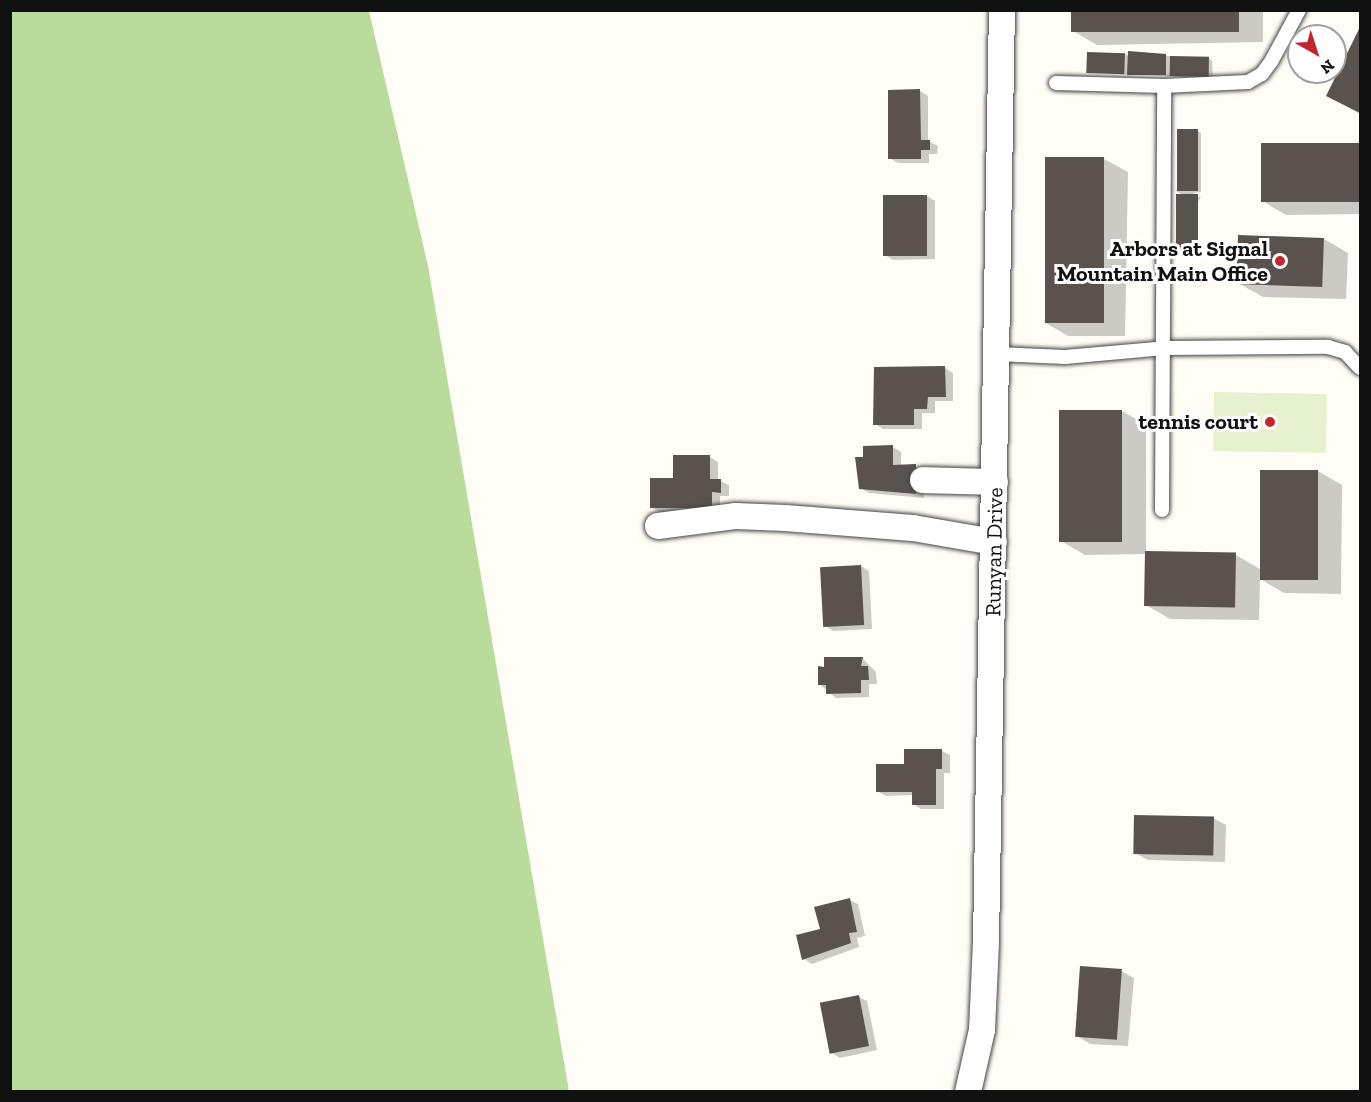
<!DOCTYPE html>
<style>
body{margin:0}
#map{position:relative;width:1371px;height:1102px;overflow:hidden;background:#fffdf5;font-family:"Zilla Slab",serif}
div>[style]{position:absolute}
.forest>*{inset:0;background:#b9dc9c}
.pitch>*{inset:0;background:#e6f2cf;transform-origin:0 0}
.shadow>*{inset:0;background:#0003;transform-origin:0 0}
.building>*{inset:0;background:#5a524d;transform-origin:0 0}
.roads{filter:drop-shadow(0 0 2px #444) drop-shadow(0 0 2px #444)}
.lane>*{height:14px;margin:-7px;padding:0 7px;transform-origin:7px;border-radius:7px;background:#fff}
.street>*{height:26px;margin:-13px;padding:0 13px;transform-origin:13px;border-radius:13px;background:#fff}
.dots>*{width:16px;height:16px;translate:-50% -50%;box-sizing:border-box;border:3px solid #fff;border-radius:50%}
span{translate:-50% -50%;white-space:nowrap;text-align:center;line-height:1.15;-webkit-text-stroke:6px #fff;paint-order:stroke}
.poi-label{font-size:22px;color:#111;font-weight:700}
.right{translate:-100% -50%;text-align:right}
.street-label{font-size:22px;color:#111}
.frame{position:absolute;inset:0;border:12px solid #111;pointer-events:none}
.north{position:absolute;left:1287px;top:24px;width:60px;height:60px;box-sizing:border-box;background:#fff;border:2px solid #a0a0a0;border-radius:50%;rotate:141deg;font-size:16px;font-weight:700;line-height:24px;text-align:center;color:#111}
.north::after{content:'';display:block;margin:auto;width:21px;height:27px;background:#c4262e;clip-path:polygon(50% 0,100% 100%,50% 72%,0 100%)}
</style>
<div id="map">
<div class="forest">
<i style="clip-path:polygon(10px 11px,369px 11px,428px 266px,569px 1091px,11px 1091px)"></i>
</div>
<div class="pitch">
<i style="left:1214px;top:392px;width:113px;height:59px;rotate:1deg"></i>
</div>
<div class="shadow">
<i style="clip-path:polygon(1072px 10px,1263px 10px,1263px 42px,1097px 45px,1073px 31px)"></i>
<i style="clip-path:polygon(1360px 30px,1360px 114px,1328px 96px)"></i>
<i style="clip-path:polygon(1129px 53px,1209px 59px,1212px 61px,1213px 79px,1089px 72px,1125px 54px,1129px 57px)"></i>
<i style="clip-path:polygon(920px 91px,928px 96px,928px 141px,938px 146px,937px 154px,929px 154px,929px 163px,898px 163px,889px 158px)"></i>
<i style="clip-path:polygon(1198px 131px,1201px 133px,1201px 192px,1193px 193px,1197px 195px,1197px 251px,1180px 251px,1176px 248px,1183px 195px,1176px 191px)"></i>
<i style="clip-path:polygon(1262px 144px,1360px 144px,1360px 214px,1286px 215px,1262px 201px)"></i>
<i style="clip-path:polygon(1104px 159px,1128px 172px,1125px 336px,1068px 336px,1044px 322px)"></i>
<i style="clip-path:polygon(927px 196px,935px 201px,935px 259px,893px 260px,885px 255px)"></i>
<i style="left:1199px;top:196px;width:2px;height:55px;rotate:27deg"></i>
<i style="clip-path:polygon(1324px 239px,1348px 253px,1346px 299px,1263px 297px,1238px 283px)"></i>
<i style="clip-path:polygon(945px 368px,953px 373px,953px 401px,935px 401px,935px 413px,922px 413px,922px 429px,883px 429px,875px 424px)"></i>
<i style="clip-path:polygon(1122px 411px,1146px 425px,1146px 553px,1236px 555px,1260px 569px,1318px 471px,1342px 485px,1341px 594px,1284px 593px,1260px 579px,1259px 620px,1170px 619px,1146px 605px,1147px 554px,1085px 555px,1061px 541px)"></i>
<i style="clip-path:polygon(893px 447px,901px 452px,901px 466px,915px 466px,924px 471px,924px 498px,869px 493px,860px 488px,865px 458px)"></i>
<i style="clip-path:polygon(675px 457px,710px 457px,718px 462px,718px 480px,729px 485px,729px 496px,720px 496px,720px 512px,659px 512px,651px 507px,675px 480px)"></i>
<i style="clip-path:polygon(861px 566px,869px 571px,872px 629px,833px 631px,825px 626px)"></i>
<i style="clip-path:polygon(862px 658px,876px 672px,877px 684px,869px 684px,869px 697px,836px 698px,819px 684px,826px 668px)"></i>
<i style="clip-path:polygon(906px 751px,942px 751px,950px 755px,950px 773px,944px 773px,944px 809px,921px 809px,913px 804px,913px 795px,886px 796px,877px 791px,906px 766px)"></i>
<i style="clip-path:polygon(1213px 818px,1226px 825px,1225px 862px,1148px 860px,1135px 853px)"></i>
<i style="clip-path:polygon(849px 900px,858px 904px,865px 936px,857px 938px,859px 947px,812px 964px,804px 959px,821px 930px)"></i>
<i style="clip-path:polygon(1121px 971px,1134px 978px,1128px 1046px,1090px 1044px,1077px 1036px)"></i>
<i style="clip-path:polygon(859px 997px,867px 1001px,877px 1050px,840px 1058px,832px 1053px)"></i>
</div>
<div class="building">
<i style="left:1071px;top:10px;width:168px;height:22px"></i>
<i style="clip-path:polygon(1360px 27px,1360px 113px,1326px 96px)"></i>
<i style="clip-path:polygon(1128px 51px,1166px 54px,1166px 75px,1127px 75px)"></i>
<i style="left:1087px;top:52px;width:38px;height:21px;rotate:2deg"></i>
<i style="left:1170px;top:56px;width:39px;height:20px;rotate:1deg"></i>
<i style="clip-path:polygon(920px 89px,921px 140px,930px 140px,930px 150px,921px 150px,921px 159px,888px 159px,888px 90px)"></i>
<i style="left:1198px;top:129px;width:62px;height:21px;rotate:90deg"></i>
<i style="left:1261px;top:143px;width:99px;height:59px"></i>
<i style="left:1045px;top:157px;width:59px;height:166px"></i>
<i style="left:1176px;top:194px;width:22px;height:55px"></i>
<i style="left:883px;top:195px;width:44px;height:61px"></i>
<i style="left:1238px;top:235px;width:86px;height:49px;rotate:2deg"></i>
<i style="clip-path:polygon(945px 366px,946px 397px,928px 397px,927px 409px,914px 409px,914px 425px,873px 425px,874px 367px)"></i>
<i style="left:1059px;top:410px;width:63px;height:132px"></i>
<i style="clip-path:polygon(893px 445px,893px 465px,916px 464px,916px 494px,859px 489px,855px 457px,863px 457px,863px 446px)"></i>
<i style="clip-path:polygon(673px 455px,710px 455px,710px 479px,721px 479px,721px 493px,712px 492px,712px 508px,650px 508px,650px 478px,673px 478px)"></i>
<i style="left:1260px;top:470px;width:58px;height:110px"></i>
<i style="left:1145px;top:551px;width:91px;height:55px;rotate:1deg"></i>
<i style="left:861px;top:565px;width:60px;height:41px;rotate:87deg"></i>
<i style="clip-path:polygon(824px 657px,863px 657px,861px 666px,868px 666px,869px 680px,861px 680px,861px 693px,826px 694px,826px 685px,818px 685px,818px 666px,824px 667px)"></i>
<i style="clip-path:polygon(904px 749px,942px 749px,942px 769px,936px 769px,936px 805px,912px 805px,912px 792px,876px 792px,876px 764px,904px 764px)"></i>
<i style="left:1134px;top:815px;width:80px;height:39px;rotate:1deg"></i>
<i style="clip-path:polygon(850px 898px,857px 932px,849px 933px,851px 943px,802px 960px,796px 935px,820px 929px,814px 907px)"></i>
<i style="left:1080px;top:966px;width:42px;height:71px;rotate:4deg"></i>
<i style="left:859px;top:995px;width:52px;height:40px;rotate:79deg"></i>
</div>
<div class="roads">
<div class="lane">
<i style="left:1056px;top:83px;width:108px;rotate:1.6deg"></i>
<i style="left:1164px;top:86px;width:84px;rotate:-2.7deg"></i>
<i style="left:1248px;top:82px;width:16px;rotate:-30deg"></i>
<i style="left:1262px;top:74px;width:17px;rotate:-54deg"></i>
<i style="left:1272px;top:60px;width:57px;rotate:-61.6deg"></i>
<i style="left:997px;top:354px;width:68px;rotate:2.5deg"></i>
<i style="left:1065px;top:357px;width:100px;rotate:-5.1deg"></i>
<i style="left:1165px;top:348px;width:163px;rotate:-0.4deg"></i>
<i style="left:1328px;top:347px;width:18px;rotate:16deg"></i>
<i style="left:1345px;top:352px;width:22px;rotate:47deg"></i>
<i style="left:1162px;top:510px;width:424px;rotate:-89.7deg"></i>
</div>
<div class="street">
<i style="left:923px;top:480px;width:72px;rotate:1.6deg"></i>
<i style="left:658px;top:526px;width:79px;rotate:-7.3deg"></i>
<i style="left:736px;top:516px;width:49px;rotate:2.3deg"></i>
<i style="left:785px;top:518px;width:128px;rotate:4.5deg"></i>
<i style="left:913px;top:528px;width:82px;rotate:9.8deg"></i>
<i style="left:968px;top:1092px;width:64px;rotate:-77.3deg"></i>
<i style="left:982px;top:1030px;width:88px;rotate:-87.4deg"></i>
<i style="left:986px;top:942px;width:932px;rotate:-89.02deg"></i>
</div>
</div>
<div class="dots">
<i style="left:1280px;top:261px;background:#c4262e"></i>
<i style="left:1270px;top:422px;background:#c4262e"></i>
</div>
<div class="poi-label">
<span class="right" style="left:1268px;top:261px">Arbors at Signal<br>Mountain Main Office</span>
<span class="right" style="left:1258px;top:422px">tennis court</span>
</div>
<div class="street-label">
<span style="left:994px;top:552px;rotate:-89deg">Runyan Drive</span>
</div>
<div class="frame"></div>
<div class="north">N</div>
</div>
